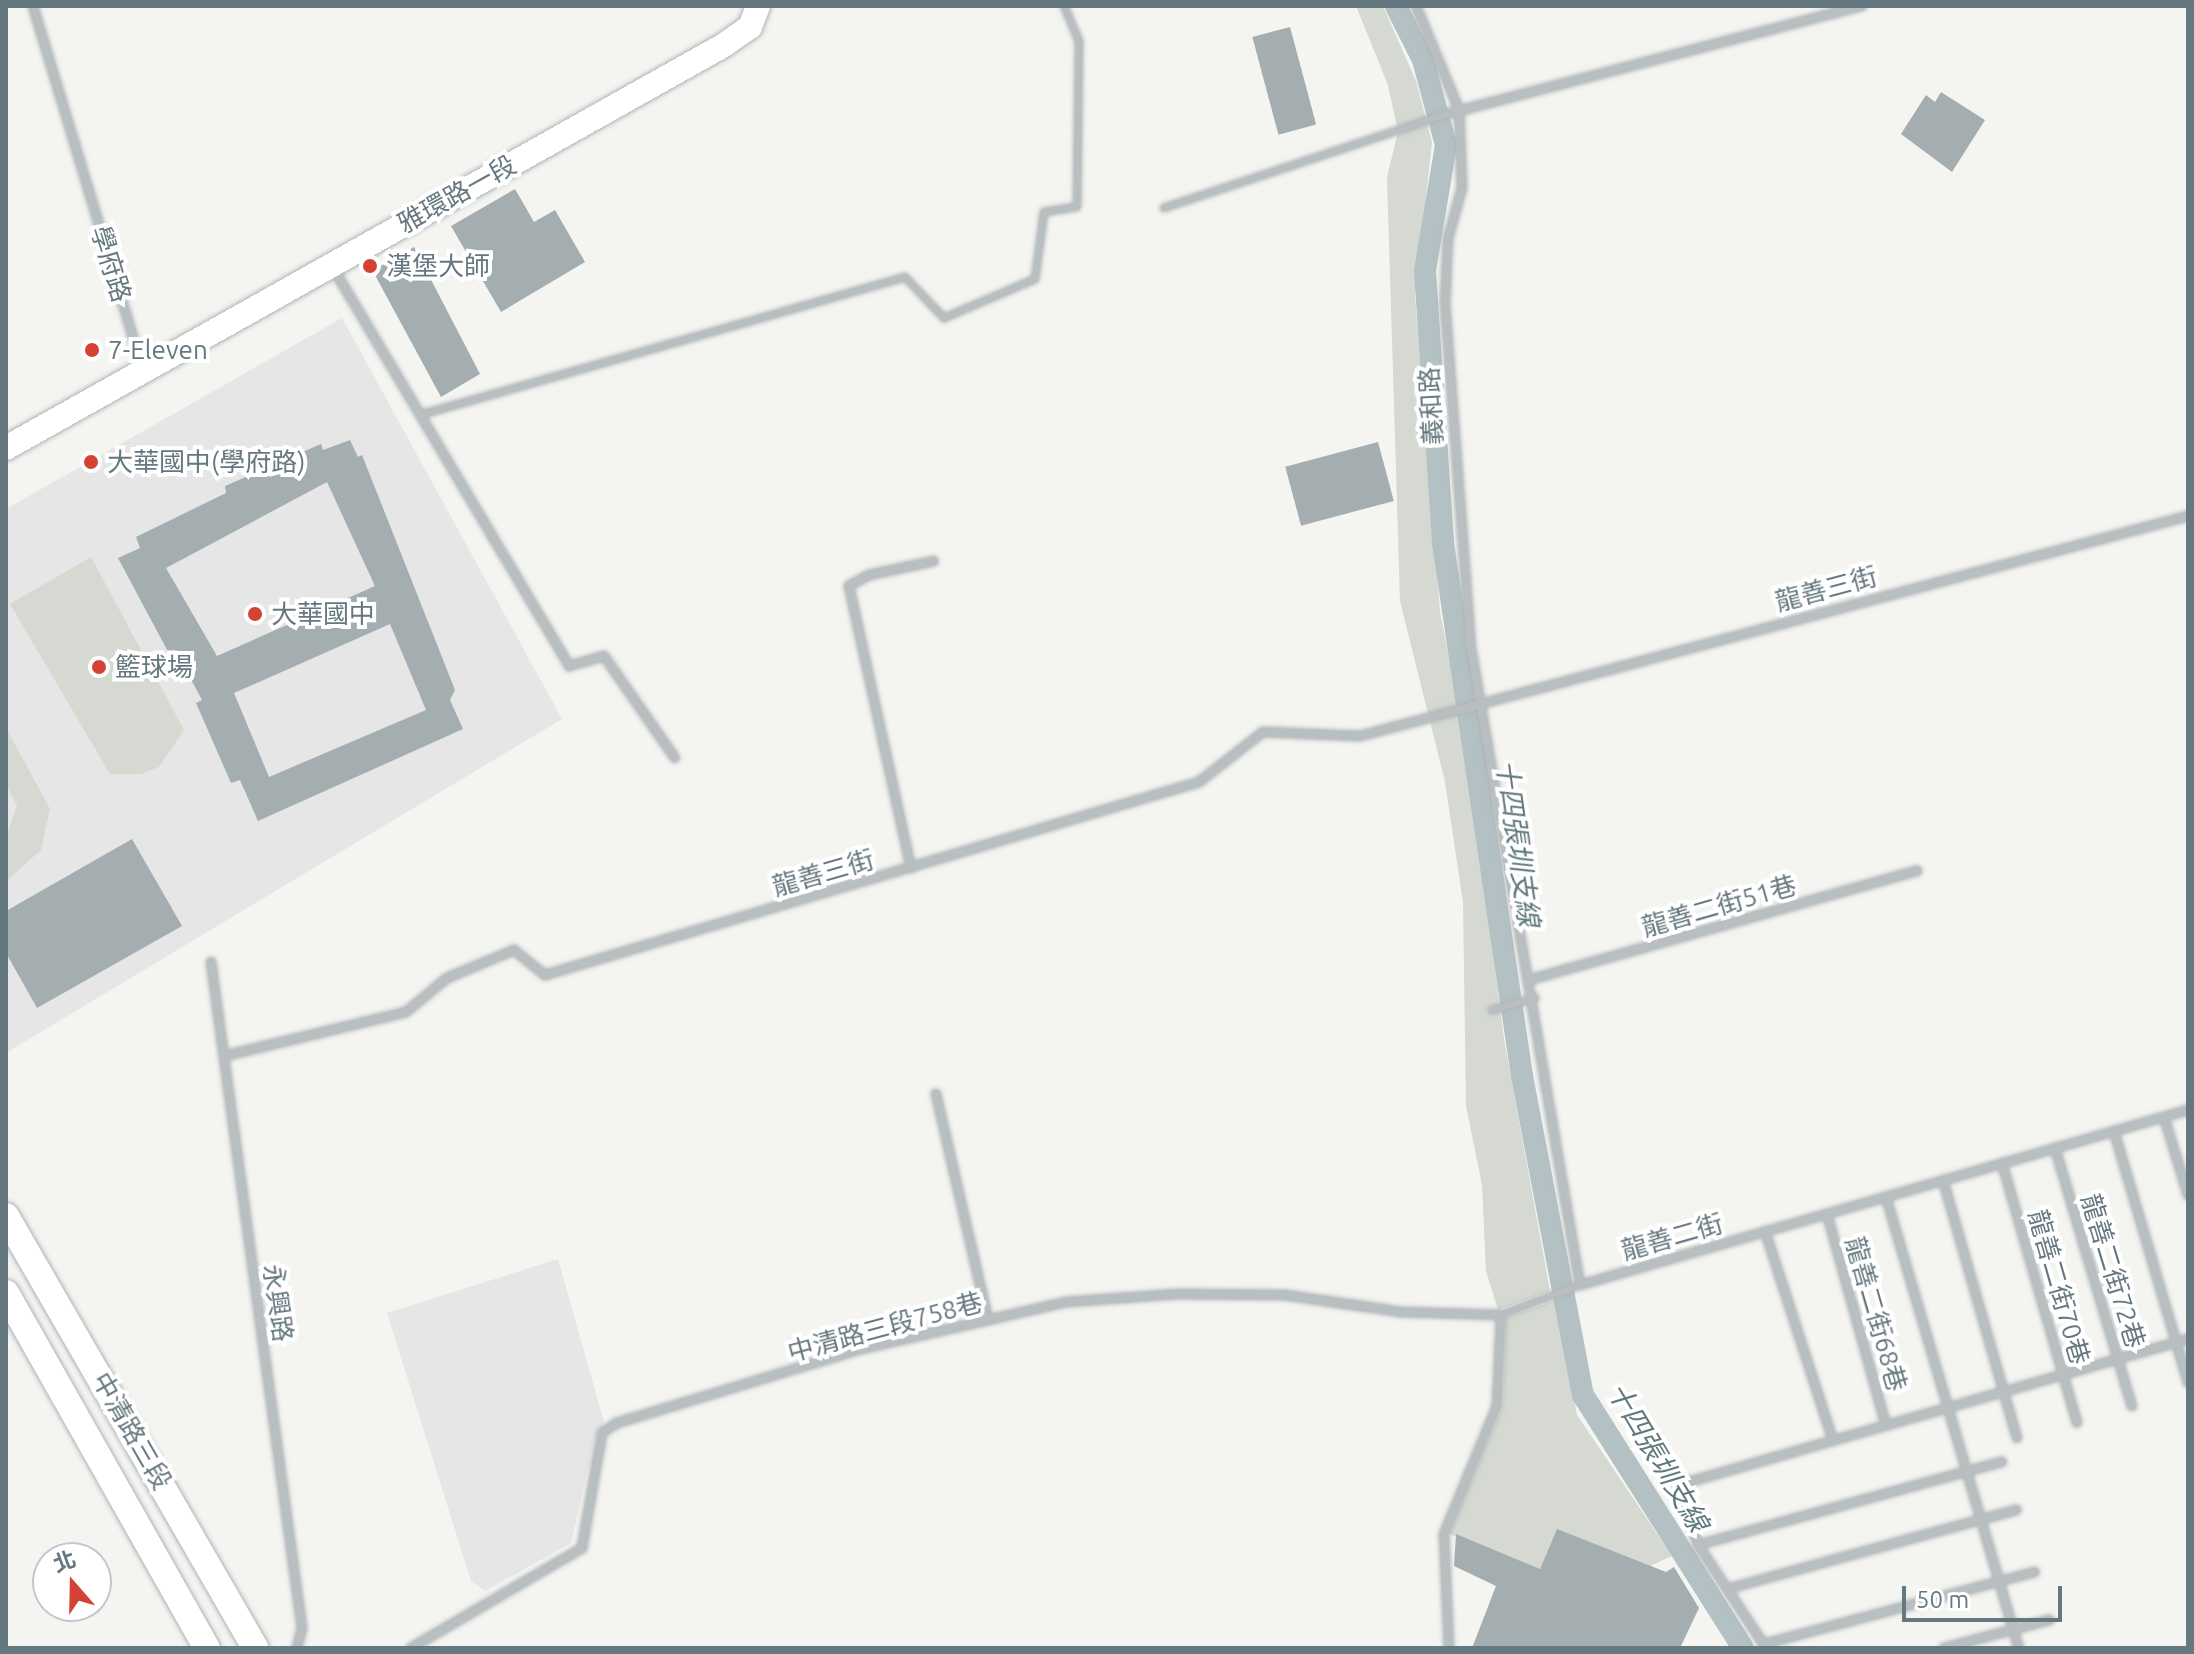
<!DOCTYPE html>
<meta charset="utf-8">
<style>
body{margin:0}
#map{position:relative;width:2194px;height:1654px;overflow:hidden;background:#f4f4f1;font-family:Ubuntu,"Noto Sans TC",sans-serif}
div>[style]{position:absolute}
.built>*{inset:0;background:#e5e6e5}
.green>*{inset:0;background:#d5d9d1}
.canal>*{height:22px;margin:-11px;padding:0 11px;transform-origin:11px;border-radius:11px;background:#b4c1c4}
.building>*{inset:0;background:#a4adb0;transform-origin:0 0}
.roads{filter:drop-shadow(0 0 2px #aeb5b7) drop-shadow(0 0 2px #aeb5b7)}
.lane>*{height:6px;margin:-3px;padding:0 3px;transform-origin:3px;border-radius:3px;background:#b9bfc1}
.street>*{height:8px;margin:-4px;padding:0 4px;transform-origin:4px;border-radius:4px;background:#b9bfc1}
.secondary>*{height:24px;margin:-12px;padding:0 12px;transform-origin:12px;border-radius:12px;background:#fff}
.primary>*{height:26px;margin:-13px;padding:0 13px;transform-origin:13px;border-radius:13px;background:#fff}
.dots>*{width:22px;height:22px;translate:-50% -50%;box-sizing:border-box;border:4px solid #fff;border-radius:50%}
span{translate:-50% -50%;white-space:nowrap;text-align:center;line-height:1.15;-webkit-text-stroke:8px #fff;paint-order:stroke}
.street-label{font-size:26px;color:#66787f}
.poi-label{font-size:26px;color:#66787f}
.left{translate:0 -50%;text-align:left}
.water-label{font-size:28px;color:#62797d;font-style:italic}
.frame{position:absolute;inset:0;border:8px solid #66787f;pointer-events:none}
.north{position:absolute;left:32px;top:1542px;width:80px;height:80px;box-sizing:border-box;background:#fff;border:2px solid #c2c9cc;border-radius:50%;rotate:340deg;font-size:22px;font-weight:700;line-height:32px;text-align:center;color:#66787f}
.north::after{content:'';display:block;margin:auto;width:28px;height:36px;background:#d34233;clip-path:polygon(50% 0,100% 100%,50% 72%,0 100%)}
.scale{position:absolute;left:1902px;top:1586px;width:160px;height:36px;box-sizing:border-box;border:4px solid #66787f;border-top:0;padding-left:10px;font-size:24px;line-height:28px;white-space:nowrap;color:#66787f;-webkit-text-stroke:6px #fff;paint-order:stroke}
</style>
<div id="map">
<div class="built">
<i style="clip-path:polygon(342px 318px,562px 719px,6px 1053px,6px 509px)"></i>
<i style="clip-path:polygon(558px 1259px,604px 1422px,595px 1437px,571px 1543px,485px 1591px,471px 1581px,387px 1313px)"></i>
</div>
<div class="green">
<i style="clip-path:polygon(1356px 6px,1383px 6px,1416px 81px,1432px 142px,1415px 296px,1440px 612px,1468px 752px,1504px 1039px,1550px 1291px,1498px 1310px,1486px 1271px,1482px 1185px,1466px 1106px,1463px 902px,1445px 782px,1400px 601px,1387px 177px,1398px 132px,1388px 85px)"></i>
<i style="clip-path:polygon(91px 557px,184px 730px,159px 767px,141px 774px,110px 774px,10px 604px)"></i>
<i style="clip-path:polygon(6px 728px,50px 809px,41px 850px,6px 881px,6px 838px,17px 805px,6px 785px)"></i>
<i style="clip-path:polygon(1556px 1300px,1577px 1415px,1672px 1556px,1650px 1566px,1557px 1530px,1540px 1569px,1449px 1534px,1503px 1407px,1506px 1318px)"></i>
</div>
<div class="canal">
<i style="left:1396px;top:6px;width:60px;rotate:63.4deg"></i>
<i style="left:1423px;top:60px;width:88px;rotate:74.9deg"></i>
<i style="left:1446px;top:145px;width:128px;rotate:99.5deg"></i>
<i style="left:1425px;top:271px;width:273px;rotate:86.2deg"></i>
<i style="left:1443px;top:543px;width:539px;rotate:81.57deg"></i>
<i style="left:1522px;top:1076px;width:325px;rotate:79.2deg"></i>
<i style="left:1583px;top:1395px;width:299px;rotate:57.7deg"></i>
</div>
<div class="building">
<i style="left:1290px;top:27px;width:101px;height:39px;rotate:75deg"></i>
<i style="clip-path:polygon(1941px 92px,1985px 120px,1952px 172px,1901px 134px,1926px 95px,1935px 102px)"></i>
<i style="clip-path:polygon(515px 189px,534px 222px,555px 210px,585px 262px,501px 312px,451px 226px)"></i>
<i style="clip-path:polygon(414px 247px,480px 374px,441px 397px,376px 277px,379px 267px)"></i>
<i style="clip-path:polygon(evenodd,350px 440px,358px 457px,362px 455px,455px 690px,450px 700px,463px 729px,258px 821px,240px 780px,231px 783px,196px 703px,202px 700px,180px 659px,173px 661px,118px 558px,140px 548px,136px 537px,226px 493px,225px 486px,321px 444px,323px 450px,350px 440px,327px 482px,375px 586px,217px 656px,166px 568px,327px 482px,350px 440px,390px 624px,426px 710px,269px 777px,234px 693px,390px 624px)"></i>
<i style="left:1378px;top:442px;width:61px;height:96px;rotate:75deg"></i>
<i style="clip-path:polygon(132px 839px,182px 926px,37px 1008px,6px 953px,6px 911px)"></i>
<i style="clip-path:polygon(1557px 1529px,1666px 1572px,1674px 1567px,1699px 1608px,1680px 1648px,1472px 1648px,1496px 1586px,1454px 1566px,1456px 1534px,1540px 1569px)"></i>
</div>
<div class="roads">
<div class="lane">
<i style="left:1164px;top:208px;width:301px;rotate:-18.4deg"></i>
<i style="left:420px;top:415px;width:504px;rotate:-15.88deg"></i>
<i style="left:905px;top:277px;width:57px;rotate:46.4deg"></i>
<i style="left:944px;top:318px;width:99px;rotate:-23.2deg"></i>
<i style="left:1035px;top:279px;width:68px;rotate:-82.3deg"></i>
<i style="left:1044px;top:212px;width:33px;rotate:-9deg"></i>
<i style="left:1077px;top:207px;width:166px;rotate:-89.3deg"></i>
<i style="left:1079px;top:41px;width:38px;rotate:-113deg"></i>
<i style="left:1492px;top:1010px;width:45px;rotate:-15.6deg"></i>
<i style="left:1501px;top:1315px;width:85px;rotate:-20.8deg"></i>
</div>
<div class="street">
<i style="left:33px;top:6px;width:378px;rotate:73.2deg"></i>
<i style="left:1416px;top:6px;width:113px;rotate:67.5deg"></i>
<i style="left:1459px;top:110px;width:78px;rotate:87.8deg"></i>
<i style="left:1462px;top:188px;width:52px;rotate:105.6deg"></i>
<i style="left:1448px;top:238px;width:65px;rotate:92.6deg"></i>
<i style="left:1445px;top:303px;width:346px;rotate:85.7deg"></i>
<i style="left:1471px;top:648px;width:646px;rotate:80.29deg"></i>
<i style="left:1580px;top:1285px;width:633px;rotate:-16.06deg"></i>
<i style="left:1450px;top:113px;width:426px;rotate:-14.6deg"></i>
<i style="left:333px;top:268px;width:463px;rotate:59.3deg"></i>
<i style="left:569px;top:666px;width:36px;rotate:-16deg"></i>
<i style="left:604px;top:656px;width:124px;rotate:55.2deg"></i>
<i style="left:911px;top:868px;width:289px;rotate:-102.4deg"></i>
<i style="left:849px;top:586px;width:23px;rotate:-29deg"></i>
<i style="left:869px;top:575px;width:66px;rotate:-12.2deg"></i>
<i style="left:211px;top:962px;width:672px;rotate:82.22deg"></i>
<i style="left:302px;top:1628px;width:21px;rotate:104deg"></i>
<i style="left:1532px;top:979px;width:400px;rotate:-15.7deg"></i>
<i style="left:224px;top:1056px;width:187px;rotate:-13.6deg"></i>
<i style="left:406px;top:1012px;width:53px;rotate:-39.7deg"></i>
<i style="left:447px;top:978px;width:73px;rotate:-22.7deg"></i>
<i style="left:514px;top:950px;width:40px;rotate:39deg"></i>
<i style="left:545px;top:975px;width:682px;rotate:-16.44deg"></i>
<i style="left:1199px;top:782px;width:81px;rotate:-38deg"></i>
<i style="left:1263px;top:732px;width:97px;rotate:2.4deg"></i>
<i style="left:1360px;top:736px;width:857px;rotate:-14.88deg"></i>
<i style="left:936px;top:1094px;width:232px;rotate:77deg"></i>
<i style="left:2164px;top:1117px;width:82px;rotate:72.9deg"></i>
<i style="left:2114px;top:1131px;width:262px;rotate:73.6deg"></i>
<i style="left:2055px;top:1148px;width:269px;rotate:73.4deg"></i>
<i style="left:2002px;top:1163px;width:270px;rotate:73.9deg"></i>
<i style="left:1943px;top:1180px;width:268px;rotate:74deg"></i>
<i style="left:1886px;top:1197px;width:470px;rotate:73.6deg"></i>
<i style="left:1827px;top:1214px;width:219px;rotate:74.4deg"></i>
<i style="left:1765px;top:1231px;width:220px;rotate:72deg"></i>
<i style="left:1698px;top:1545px;width:315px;rotate:-15.3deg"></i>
<i style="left:1727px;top:1589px;width:300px;rotate:-15.3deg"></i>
<i style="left:1764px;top:1644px;width:280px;rotate:-14.9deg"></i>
<i style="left:411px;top:1648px;width:198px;rotate:-30.3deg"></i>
<i style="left:582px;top:1548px;width:117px;rotate:-80.1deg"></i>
<i style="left:602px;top:1433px;width:18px;rotate:-34deg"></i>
<i style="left:617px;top:1423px;width:255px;rotate:-16.9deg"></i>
<i style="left:861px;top:1349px;width:210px;rotate:-12.9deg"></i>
<i style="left:1066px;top:1302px;width:112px;rotate:-4.1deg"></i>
<i style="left:1178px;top:1294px;width:107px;rotate:0.5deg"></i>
<i style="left:1285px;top:1295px;width:117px;rotate:8.3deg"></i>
<i style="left:1401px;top:1312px;width:100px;rotate:1.7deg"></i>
<i style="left:1501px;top:1315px;width:91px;rotate:92.5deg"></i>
<i style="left:1497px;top:1406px;width:139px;rotate:112.5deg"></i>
<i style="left:1444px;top:1534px;width:114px;rotate:87.5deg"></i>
<i style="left:1766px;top:1648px;width:123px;rotate:-123.4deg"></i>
<i style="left:1698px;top:1545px;width:63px;rotate:-108.4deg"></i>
<i style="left:1678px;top:1485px;width:530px;rotate:-15.98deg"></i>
<i style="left:1944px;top:1648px;width:109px;rotate:-14.9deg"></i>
</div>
<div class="secondary">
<i style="left:6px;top:448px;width:823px;rotate:-29.3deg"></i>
<i style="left:724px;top:45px;width:32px;rotate:-35deg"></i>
<i style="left:750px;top:27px;width:22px;rotate:-69deg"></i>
</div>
<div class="primary">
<i style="left:6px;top:1216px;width:499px;rotate:60deg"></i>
<i style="left:6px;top:1293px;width:408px;rotate:60.5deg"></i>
</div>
</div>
<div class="dots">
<i style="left:370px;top:266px;background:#d34233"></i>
<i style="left:92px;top:350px;background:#d34233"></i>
<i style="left:91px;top:462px;background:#d34233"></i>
<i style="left:255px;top:614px;background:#d34233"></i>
<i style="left:99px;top:667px;background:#d34233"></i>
</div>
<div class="street-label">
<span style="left:457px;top:194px;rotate:-29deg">雅環路一段</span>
<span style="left:111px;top:264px;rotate:73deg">學府路</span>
<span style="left:1431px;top:406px;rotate:-93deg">義和路</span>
<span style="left:1826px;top:589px;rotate:-15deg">龍善三街</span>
<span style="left:823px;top:873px;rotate:-16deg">龍善三街</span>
<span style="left:1719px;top:906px;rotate:-16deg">龍善二街51巷</span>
<span style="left:1672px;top:1237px;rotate:-16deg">龍善二街</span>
<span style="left:2113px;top:1271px;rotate:73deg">龍善二街72巷</span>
<span style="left:2059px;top:1287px;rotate:74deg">龍善二街70巷</span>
<span style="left:278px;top:1303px;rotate:82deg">永興路</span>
<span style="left:1876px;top:1314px;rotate:74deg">龍善二街68巷</span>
<span style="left:885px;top:1327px;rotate:-15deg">中清路三段758巷</span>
<span style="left:132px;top:1431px;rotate:60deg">中清路三段</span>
</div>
<div class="poi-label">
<span class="left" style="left:386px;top:266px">漢堡大師</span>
<span class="left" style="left:108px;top:350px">7-Eleven</span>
<span class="left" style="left:107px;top:462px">大華國中(學府路)</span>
<span class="left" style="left:271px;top:614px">大華國中</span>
<span class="left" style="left:115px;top:667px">籃球場</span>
</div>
<div class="water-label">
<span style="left:1518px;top:843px;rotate:82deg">十四張圳支線</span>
<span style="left:1658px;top:1457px;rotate:59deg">十四張圳支線</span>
</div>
<div class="frame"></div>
<div class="north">北</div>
<div class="scale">50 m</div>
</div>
